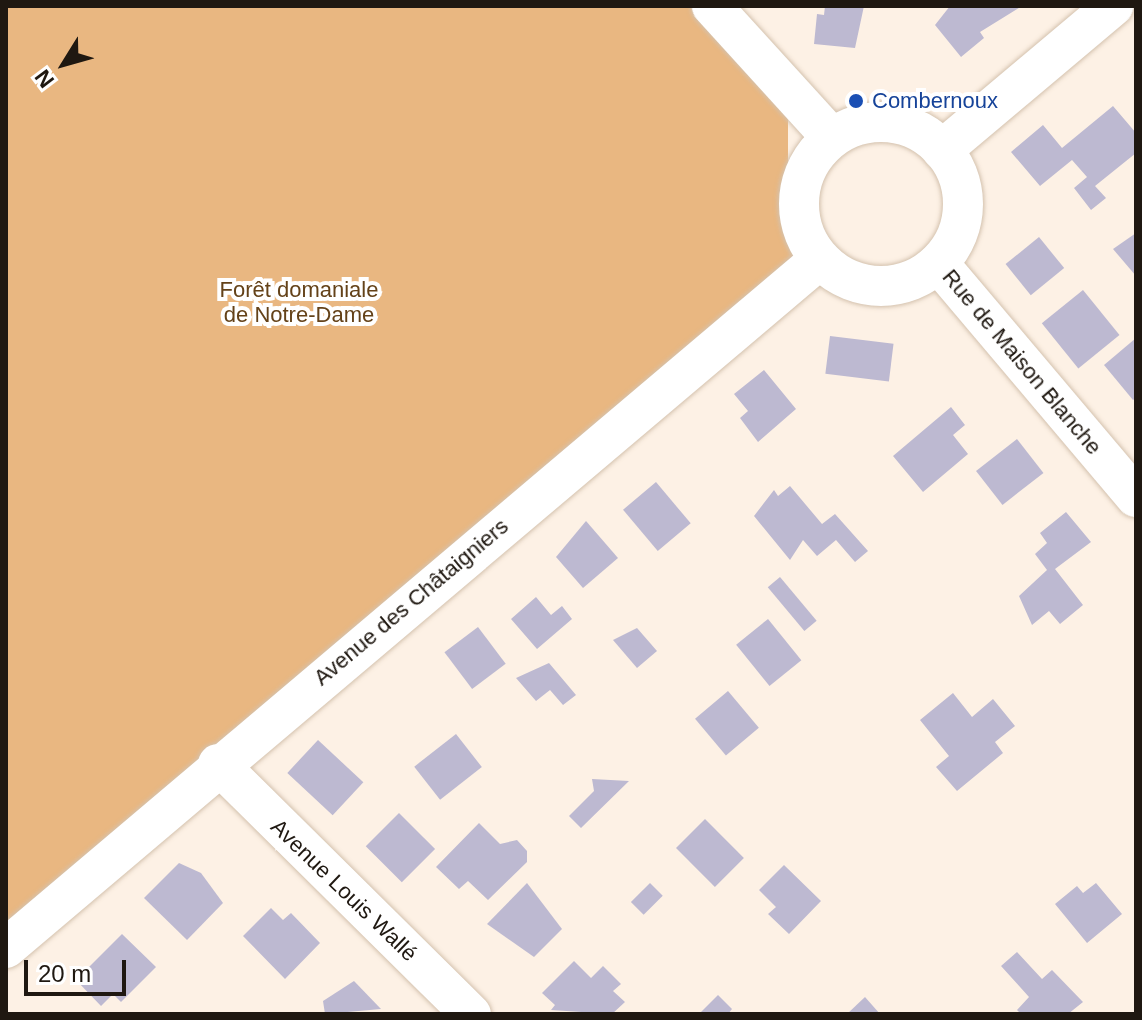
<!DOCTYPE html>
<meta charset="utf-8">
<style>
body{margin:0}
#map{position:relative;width:1142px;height:1020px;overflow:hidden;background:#fdf1e5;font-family:Helvetica,sans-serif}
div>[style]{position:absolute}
.forest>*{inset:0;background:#e9b781}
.building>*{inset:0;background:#bdb9d1;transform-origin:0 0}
.roads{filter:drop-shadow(0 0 2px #d4c2ae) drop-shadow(0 0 2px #d4c2ae)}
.street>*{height:40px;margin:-20px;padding:0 20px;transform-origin:20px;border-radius:20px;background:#fff}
.street>.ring{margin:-20px;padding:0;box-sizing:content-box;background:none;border:40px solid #fff;border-radius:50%}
.dots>*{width:22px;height:22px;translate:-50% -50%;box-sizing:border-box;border:4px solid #fff;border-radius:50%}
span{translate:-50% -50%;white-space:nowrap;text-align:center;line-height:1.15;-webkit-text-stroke:8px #fff;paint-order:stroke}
.transit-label{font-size:22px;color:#164399}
.left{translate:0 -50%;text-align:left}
.park-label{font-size:22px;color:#644219}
.street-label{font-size:22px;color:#1f1811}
.frame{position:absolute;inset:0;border:8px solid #1f1811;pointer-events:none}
.north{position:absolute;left:24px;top:24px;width:80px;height:80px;-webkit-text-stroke:6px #fff;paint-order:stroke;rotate:233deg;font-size:22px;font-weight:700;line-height:32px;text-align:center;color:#1f1811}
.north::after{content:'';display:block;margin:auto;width:28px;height:36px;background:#1f1811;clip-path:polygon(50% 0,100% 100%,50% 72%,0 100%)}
.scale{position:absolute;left:24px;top:960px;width:102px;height:36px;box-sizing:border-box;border:4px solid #1f1811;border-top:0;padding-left:10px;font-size:24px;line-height:28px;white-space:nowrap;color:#1f1811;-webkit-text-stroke:6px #fff;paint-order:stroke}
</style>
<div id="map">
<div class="forest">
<i style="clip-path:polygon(6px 6px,712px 6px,788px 97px,788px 182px,804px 247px,6px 948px)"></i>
</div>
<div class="building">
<i style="clip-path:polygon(825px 6px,864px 6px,855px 48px,814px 44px,817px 14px,824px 15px)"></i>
<i style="clip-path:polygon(950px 6px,1022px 6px,980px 32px,984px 38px,961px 57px,935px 25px)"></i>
<i style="clip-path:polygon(1113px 106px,1136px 133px,1136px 153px,1095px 186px,1106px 198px,1091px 210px,1074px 188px,1087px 177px,1072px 160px,1040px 186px,1011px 152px,1043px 125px,1062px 148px)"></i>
<i style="clip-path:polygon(1136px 233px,1136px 276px,1113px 249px)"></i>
<i style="left:1039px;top:237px;width:40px;height:43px;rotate:51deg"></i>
<i style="left:1083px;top:290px;width:58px;height:53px;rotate:51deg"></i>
<i style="left:830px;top:336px;width:64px;height:38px;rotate:7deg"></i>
<i style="clip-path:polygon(1136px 338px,1136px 398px,1133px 400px,1104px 365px)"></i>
<i style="clip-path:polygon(764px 370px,796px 409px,758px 442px,740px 418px,748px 411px,734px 394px)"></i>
<i style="clip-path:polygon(951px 407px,965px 425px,953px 435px,968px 454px,923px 492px,893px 456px)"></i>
<i style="left:1017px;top:439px;width:43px;height:52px;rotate:52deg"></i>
<i style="left:656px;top:482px;width:54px;height:43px;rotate:50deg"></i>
<i style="clip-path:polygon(790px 486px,822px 524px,835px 514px,868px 551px,855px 562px,836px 540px,817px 556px,803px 540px,790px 560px,754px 516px,774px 490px,778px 496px)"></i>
<i style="clip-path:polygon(1066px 512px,1091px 542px,1055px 569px,1083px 605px,1060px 624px,1049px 611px,1032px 625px,1019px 596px,1047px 570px,1035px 554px,1047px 543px,1040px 533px)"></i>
<i style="clip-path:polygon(586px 521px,618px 558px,583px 588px,556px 557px)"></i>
<i style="left:780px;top:577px;width:57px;height:16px;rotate:50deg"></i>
<i style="clip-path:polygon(536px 597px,551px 615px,562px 606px,572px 619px,537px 649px,511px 619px)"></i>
<i style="left:768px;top:619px;width:53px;height:41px;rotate:51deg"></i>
<i style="left:478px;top:627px;width:46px;height:42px;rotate:53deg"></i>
<i style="clip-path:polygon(637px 628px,657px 651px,637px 668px,613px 640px)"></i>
<i style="clip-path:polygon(549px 663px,576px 695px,563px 705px,550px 690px,536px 701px,516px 678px)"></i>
<i style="left:728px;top:691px;width:48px;height:43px;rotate:50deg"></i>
<i style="clip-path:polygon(953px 693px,972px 717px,993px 699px,1015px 726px,995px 742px,1003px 753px,957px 791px,936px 767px,949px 756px,920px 720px)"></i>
<i style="left:456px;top:734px;width:42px;height:53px;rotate:52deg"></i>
<i style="left:318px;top:740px;width:62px;height:45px;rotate:43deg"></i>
<i style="clip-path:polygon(592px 779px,629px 781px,581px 828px,569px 816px,594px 791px)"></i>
<i style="left:399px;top:813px;width:51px;height:47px;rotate:45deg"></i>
<i style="left:705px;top:819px;width:55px;height:41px;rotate:45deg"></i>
<i style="clip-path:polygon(479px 823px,500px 844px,517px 840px,527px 851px,527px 862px,488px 900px,468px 881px,459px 889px,436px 867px)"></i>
<i style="clip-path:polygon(179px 863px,201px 873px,223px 903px,187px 940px,144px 898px)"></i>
<i style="clip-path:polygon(784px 865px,821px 901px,789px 934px,768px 914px,776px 907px,759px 890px)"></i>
<i style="clip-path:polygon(527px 883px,562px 929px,534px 957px,487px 924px)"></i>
<i style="left:650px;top:883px;width:18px;height:27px;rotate:45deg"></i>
<i style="clip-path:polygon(1096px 883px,1122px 914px,1087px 943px,1055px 904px,1077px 886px,1083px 893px)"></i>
<i style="clip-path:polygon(271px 908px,283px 920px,291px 913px,320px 943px,285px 979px,243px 936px)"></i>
<i style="clip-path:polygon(122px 934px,156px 967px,121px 1002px,113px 994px,101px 1006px,76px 980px)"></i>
<i style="clip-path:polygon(1017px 952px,1042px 979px,1052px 970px,1083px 1002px,1068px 1014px,1021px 1014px,1017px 1010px,1029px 997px,1001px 966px)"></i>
<i style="clip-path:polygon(574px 961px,591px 978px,603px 966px,621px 984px,613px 991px,625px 1002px,612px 1014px,551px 1010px,555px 1005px,542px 993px)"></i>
<i style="clip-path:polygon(354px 981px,381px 1009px,325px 1014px,323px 1001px)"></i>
<i style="clip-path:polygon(718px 995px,732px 1009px,728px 1014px,699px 1014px)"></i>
<i style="clip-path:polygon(865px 997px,880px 1014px,847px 1014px)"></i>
</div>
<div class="roads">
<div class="street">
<i style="left:712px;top:6px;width:177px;rotate:47.7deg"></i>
<i class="ring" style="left:799px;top:122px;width:124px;height:124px"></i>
<i style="left:942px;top:150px;width:224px;rotate:-40.1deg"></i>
<i style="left:939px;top:264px;width:305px;rotate:49.8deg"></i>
<i style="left:218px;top:764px;width:356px;rotate:44.7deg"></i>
<i style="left:6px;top:948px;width:1065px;rotate:-40.24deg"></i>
</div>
</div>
<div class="dots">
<i style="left:856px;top:101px;background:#1a4fb4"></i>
</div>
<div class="transit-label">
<span class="left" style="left:872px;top:101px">Combernoux</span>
</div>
<div class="park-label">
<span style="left:299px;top:302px">Forêt domaniale<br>de Notre-Dame</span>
</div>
<div class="street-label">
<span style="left:1022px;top:362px;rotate:50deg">Rue de Maison Blanche</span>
<span style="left:411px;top:602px;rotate:-40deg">Avenue des Châtaigniers</span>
<span style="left:344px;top:890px;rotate:44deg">Avenue Louis Wallé</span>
</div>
<div class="frame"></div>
<div class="north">N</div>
<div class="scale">20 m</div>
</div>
